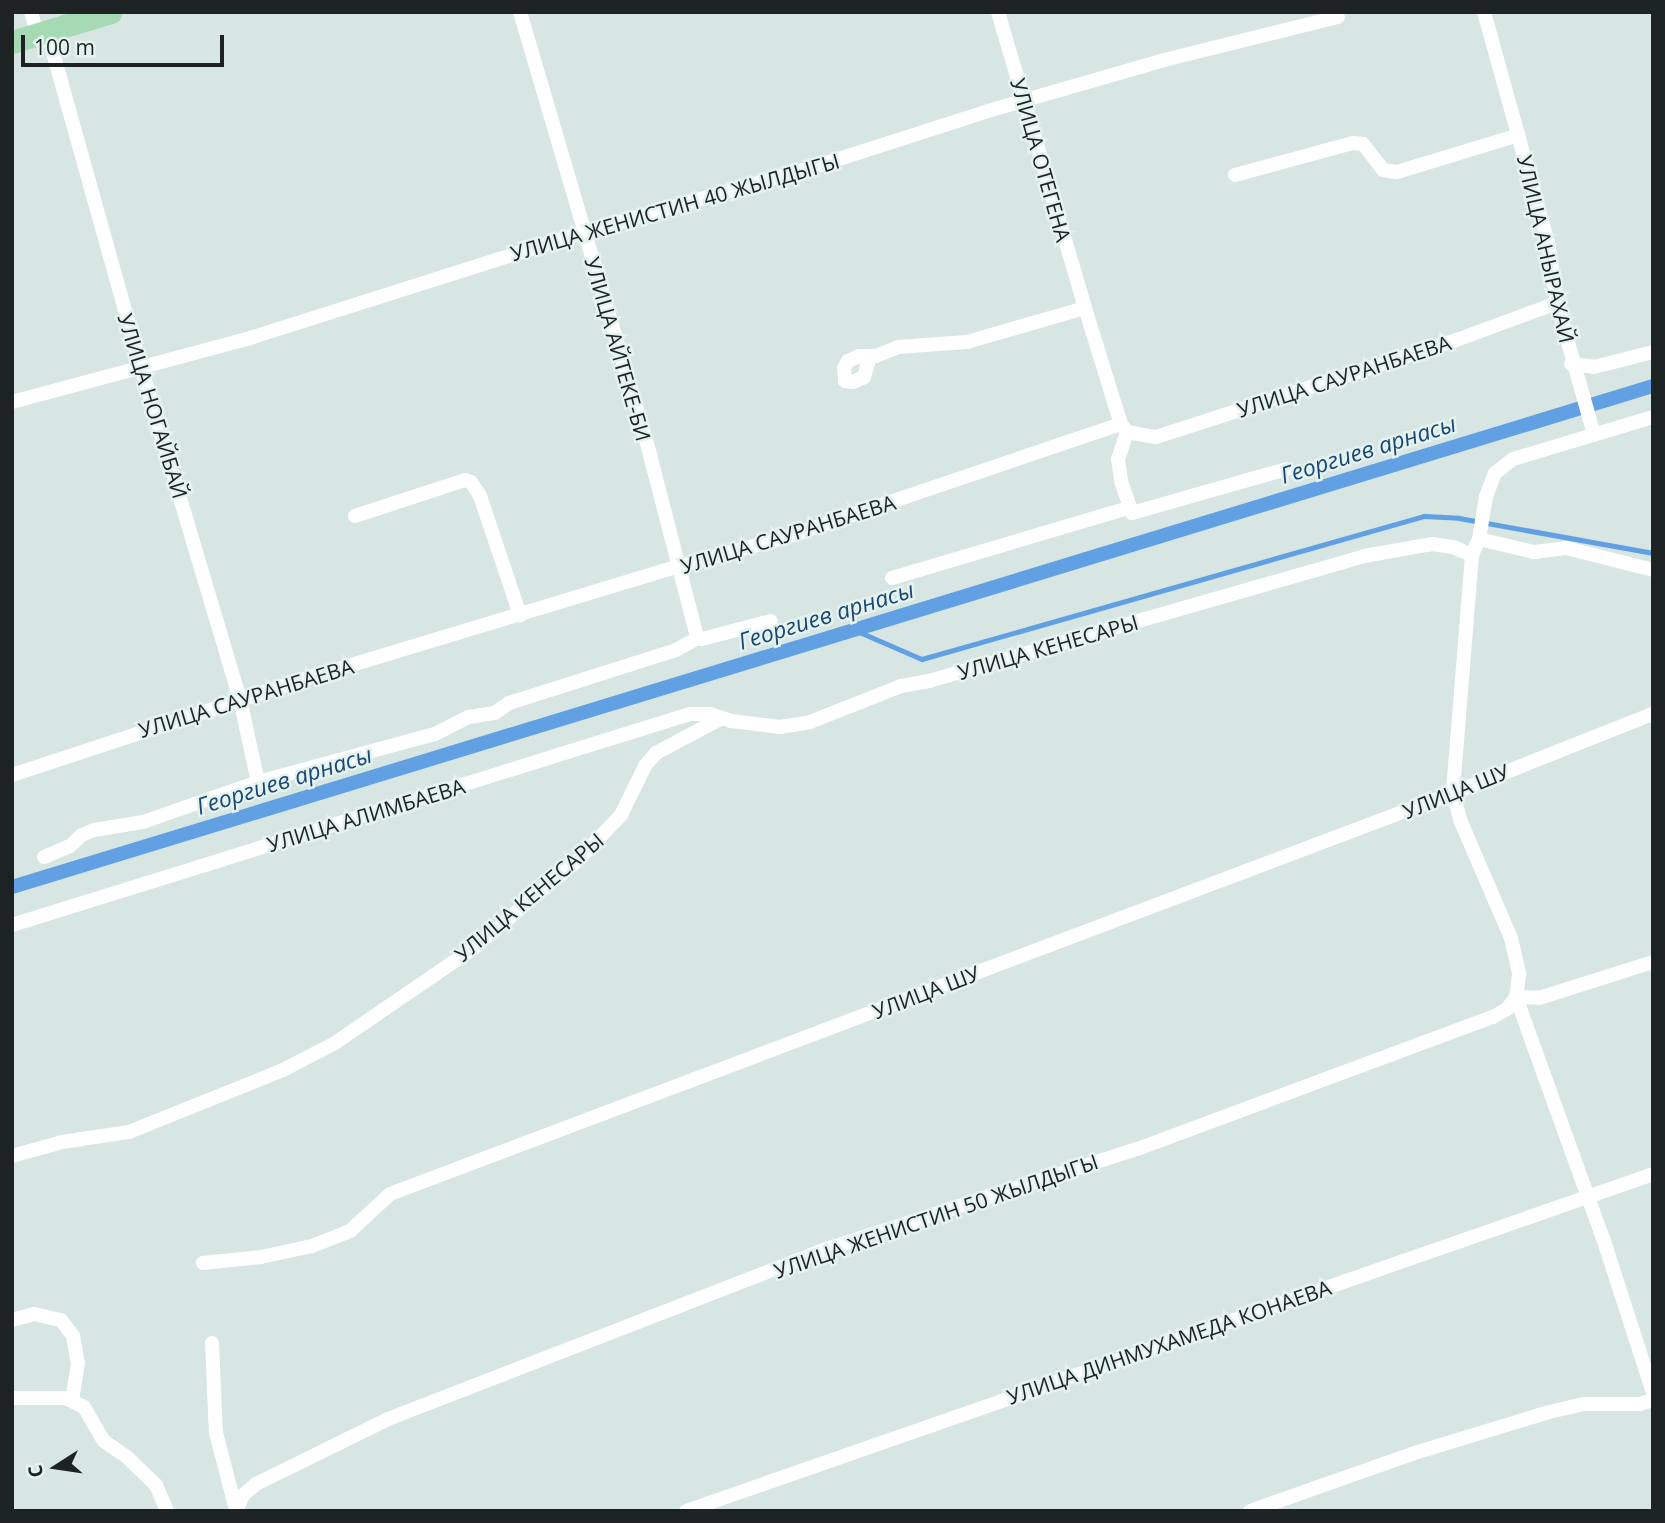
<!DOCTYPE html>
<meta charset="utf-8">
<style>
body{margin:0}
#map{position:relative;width:1665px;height:1523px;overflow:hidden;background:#d7e5e3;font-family:"Open Sans",sans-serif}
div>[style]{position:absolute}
.stream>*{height:4.5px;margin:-2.25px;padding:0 2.25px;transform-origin:2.25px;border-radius:2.25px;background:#60a0e3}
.canal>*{height:14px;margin:-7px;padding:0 7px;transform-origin:7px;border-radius:7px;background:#60a0e3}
.minor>*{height:14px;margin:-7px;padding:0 7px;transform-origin:7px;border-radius:7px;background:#fff}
.trunk>*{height:23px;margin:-11.5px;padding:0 11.5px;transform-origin:11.5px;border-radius:11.5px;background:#a6dab4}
span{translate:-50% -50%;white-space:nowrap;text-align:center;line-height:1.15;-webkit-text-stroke:5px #e5f3f0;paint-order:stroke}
.street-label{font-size:21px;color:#1d2222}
.water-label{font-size:23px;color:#1a4773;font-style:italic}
.frame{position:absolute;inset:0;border:14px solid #1d2222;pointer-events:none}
.north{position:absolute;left:21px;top:1432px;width:70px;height:70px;-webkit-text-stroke:5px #e5f3f0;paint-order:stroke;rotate:258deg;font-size:19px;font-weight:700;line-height:28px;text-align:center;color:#1d2222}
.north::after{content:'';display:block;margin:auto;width:24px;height:32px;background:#1d2222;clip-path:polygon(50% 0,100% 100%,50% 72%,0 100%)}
.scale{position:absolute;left:21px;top:35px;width:203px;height:32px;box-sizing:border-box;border:4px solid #1d2222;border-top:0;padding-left:9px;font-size:21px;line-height:24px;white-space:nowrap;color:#1d2222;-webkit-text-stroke:5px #e5f3f0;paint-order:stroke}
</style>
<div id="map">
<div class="stream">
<i style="left:855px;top:630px;width:73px;rotate:23.4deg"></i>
<i style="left:922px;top:659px;width:522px;rotate:-15.9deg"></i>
<i style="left:1424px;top:516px;width:35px;rotate:3deg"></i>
<i style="left:1459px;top:518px;width:197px;rotate:10.2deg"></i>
</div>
<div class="canal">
<i style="left:12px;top:887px;width:1716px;rotate:-16.98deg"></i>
</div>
<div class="minor">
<i style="left:31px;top:12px;width:23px;rotate:75deg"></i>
<i style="left:520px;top:12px;width:462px;rotate:73.6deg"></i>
<i style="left:650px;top:455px;width:188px;rotate:75.5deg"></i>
<i style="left:697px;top:637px;width:5px;rotate:22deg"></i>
<i style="left:702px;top:639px;width:71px;rotate:-14.6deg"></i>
<i style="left:998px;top:12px;width:309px;rotate:73.6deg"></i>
<i style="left:1085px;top:308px;width:121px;rotate:72.8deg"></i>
<i style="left:1121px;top:424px;width:10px;rotate:53deg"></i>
<i style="left:1127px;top:432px;width:29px;rotate:10deg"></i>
<i style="left:1156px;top:437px;width:310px;rotate:-17.9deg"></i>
<i style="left:1451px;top:342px;width:113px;rotate:-20.2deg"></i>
<i style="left:1484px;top:12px;width:239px;rotate:74.5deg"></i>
<i style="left:1548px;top:242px;width:62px;rotate:81.6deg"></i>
<i style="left:1557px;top:303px;width:137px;rotate:74.3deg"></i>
<i style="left:47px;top:31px;width:328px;rotate:74.4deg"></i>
<i style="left:135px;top:347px;width:367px;rotate:73.4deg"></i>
<i style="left:240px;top:699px;width:85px;rotate:77.8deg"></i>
<i style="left:1235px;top:175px;width:122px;rotate:-15.2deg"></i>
<i style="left:1353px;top:143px;width:10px;rotate:6deg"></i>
<i style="left:1363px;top:144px;width:33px;rotate:52deg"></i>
<i style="left:1383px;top:170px;width:14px;rotate:8deg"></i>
<i style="left:1397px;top:172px;width:127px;rotate:-16.9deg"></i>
<i style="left:866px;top:358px;width:5px;rotate:68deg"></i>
<i style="left:868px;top:363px;width:15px;rotate:106deg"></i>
<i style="left:864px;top:377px;width:12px;rotate:156deg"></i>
<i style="left:853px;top:382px;width:8px;rotate:-173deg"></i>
<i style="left:845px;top:381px;width:13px;rotate:-94deg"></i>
<i style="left:844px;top:368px;width:8px;rotate:-60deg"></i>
<i style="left:848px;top:361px;width:12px;rotate:-24deg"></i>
<i style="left:859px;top:356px;width:17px"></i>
<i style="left:876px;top:356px;width:24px;rotate:-22deg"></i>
<i style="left:898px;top:347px;width:69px;rotate:-4.1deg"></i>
<i style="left:967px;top:342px;width:123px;rotate:-16.1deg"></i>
<i style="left:1571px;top:364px;width:23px;rotate:7deg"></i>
<i style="left:1594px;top:367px;width:61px;rotate:-14.3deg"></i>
<i style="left:12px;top:402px;width:243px;rotate:-15deg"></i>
<i style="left:247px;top:339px;width:354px;rotate:-17.6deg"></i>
<i style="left:584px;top:232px;width:245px;rotate:-15.8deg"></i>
<i style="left:820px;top:165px;width:187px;rotate:-17.8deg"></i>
<i style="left:998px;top:108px;width:173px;rotate:-16.1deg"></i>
<i style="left:1164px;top:60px;width:179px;rotate:-13.9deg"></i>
<i style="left:1653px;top:417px;width:146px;rotate:163.3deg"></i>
<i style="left:1513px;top:459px;width:23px;rotate:142deg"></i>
<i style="left:1495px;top:473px;width:26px;rotate:111deg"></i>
<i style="left:1486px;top:497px;width:43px;rotate:99.5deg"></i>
<i style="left:1479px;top:539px;width:17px;rotate:114deg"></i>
<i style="left:1472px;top:555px;width:239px;rotate:94.6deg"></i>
<i style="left:1453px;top:793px;width:30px;rotate:75deg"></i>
<i style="left:1461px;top:822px;width:126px;rotate:66.7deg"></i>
<i style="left:1511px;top:938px;width:37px;rotate:77deg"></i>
<i style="left:1519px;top:974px;width:23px;rotate:97deg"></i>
<i style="left:1516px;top:997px;width:256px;rotate:70.2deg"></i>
<i style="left:1603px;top:1238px;width:163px;rotate:72.1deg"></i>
<i style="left:1127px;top:432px;width:28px;rotate:108deg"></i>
<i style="left:1118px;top:459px;width:22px;rotate:82deg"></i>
<i style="left:1121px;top:481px;width:34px;rotate:71deg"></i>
<i style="left:1132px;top:513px;width:160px;rotate:-15.9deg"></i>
<i style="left:355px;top:516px;width:116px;rotate:-18.1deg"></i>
<i style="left:465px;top:480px;width:6px;rotate:18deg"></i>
<i style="left:471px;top:482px;width:17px;rotate:57deg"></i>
<i style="left:480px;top:496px;width:126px;rotate:71.4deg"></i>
<i style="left:1479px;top:539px;width:57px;rotate:13.3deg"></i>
<i style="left:1534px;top:552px;width:32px;rotate:-7deg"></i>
<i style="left:1566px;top:548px;width:90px;rotate:14.2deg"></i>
<i style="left:892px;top:578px;width:246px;rotate:-16.5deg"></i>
<i style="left:12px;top:775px;width:298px;rotate:-18.2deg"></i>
<i style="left:295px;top:682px;width:402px;rotate:-16.8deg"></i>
<i style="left:680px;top:566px;width:108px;rotate:-15.1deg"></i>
<i style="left:784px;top:538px;width:356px;rotate:-18.7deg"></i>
<i style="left:44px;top:857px;width:28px;rotate:-23deg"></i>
<i style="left:70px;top:846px;width:16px;rotate:-43deg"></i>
<i style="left:82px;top:835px;width:13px;rotate:-23deg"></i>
<i style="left:94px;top:830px;width:50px;rotate:-9.3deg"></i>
<i style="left:143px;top:822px;width:122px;rotate:-19.2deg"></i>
<i style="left:258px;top:782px;width:183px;rotate:-15.2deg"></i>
<i style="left:435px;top:734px;width:38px;rotate:-27deg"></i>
<i style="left:469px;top:717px;width:26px;rotate:-9deg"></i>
<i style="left:495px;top:713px;width:17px;rotate:-36deg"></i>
<i style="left:509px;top:703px;width:175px;rotate:-17.6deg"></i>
<i style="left:676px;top:650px;width:25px;rotate:-29deg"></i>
<i style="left:12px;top:925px;width:710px;rotate:-17.29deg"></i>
<i style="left:690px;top:714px;width:20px"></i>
<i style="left:710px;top:714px;width:22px;rotate:18deg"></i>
<i style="left:731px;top:721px;width:49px;rotate:7deg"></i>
<i style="left:780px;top:727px;width:30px;rotate:-9deg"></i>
<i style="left:810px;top:722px;width:98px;rotate:-21.6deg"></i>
<i style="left:901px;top:686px;width:28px;rotate:-10deg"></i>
<i style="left:929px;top:681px;width:453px;rotate:-16deg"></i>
<i style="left:1364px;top:556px;width:70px;rotate:-9.9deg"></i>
<i style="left:1433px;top:544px;width:20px;rotate:9deg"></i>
<i style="left:1453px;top:547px;width:21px;rotate:23deg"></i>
<i style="left:1516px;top:997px;width:23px;rotate:2deg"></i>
<i style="left:1539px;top:998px;width:120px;rotate:-17.5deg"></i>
<i style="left:12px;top:1156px;width:52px;rotate:-15.6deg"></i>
<i style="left:62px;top:1142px;width:68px;rotate:-8.5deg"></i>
<i style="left:129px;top:1132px;width:166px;rotate:-21.9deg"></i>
<i style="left:283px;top:1070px;width:59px;rotate:-27.4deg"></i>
<i style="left:335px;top:1043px;width:170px;rotate:-34.4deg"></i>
<i style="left:475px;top:947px;width:132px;rotate:-40.1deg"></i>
<i style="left:576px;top:862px;width:65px;rotate:-46.2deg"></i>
<i style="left:621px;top:815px;width:55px;rotate:-63.9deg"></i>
<i style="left:645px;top:766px;width:17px;rotate:-50deg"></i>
<i style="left:656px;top:753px;width:72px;rotate:-28deg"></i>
<i style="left:203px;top:1263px;width:58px;rotate:-5.9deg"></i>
<i style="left:261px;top:1257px;width:52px;rotate:-12.2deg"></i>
<i style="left:312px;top:1246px;width:41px;rotate:-21.5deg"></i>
<i style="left:350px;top:1231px;width:54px;rotate:-42.8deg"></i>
<i style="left:390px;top:1194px;width:1136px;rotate:-20.67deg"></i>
<i style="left:1453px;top:793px;width:215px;rotate:-21.6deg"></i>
<i style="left:12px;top:1320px;width:23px;rotate:-15deg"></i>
<i style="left:34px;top:1314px;width:28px;rotate:13deg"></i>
<i style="left:61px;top:1320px;width:20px;rotate:53deg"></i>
<i style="left:73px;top:1336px;width:27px;rotate:80deg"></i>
<i style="left:78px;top:1363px;width:38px;rotate:99deg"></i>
<i style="left:212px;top:1343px;width:90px;rotate:87.5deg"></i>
<i style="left:216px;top:1433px;width:80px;rotate:75.4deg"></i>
<i style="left:12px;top:1398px;width:53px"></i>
<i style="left:65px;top:1398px;width:21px;rotate:25deg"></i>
<i style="left:84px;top:1407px;width:39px;rotate:60deg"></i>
<i style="left:104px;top:1441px;width:29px;rotate:35deg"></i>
<i style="left:128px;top:1458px;width:39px;rotate:44deg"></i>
<i style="left:156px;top:1485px;width:28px;rotate:67deg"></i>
<i style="left:236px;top:1511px;width:17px;rotate:-66deg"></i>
<i style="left:243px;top:1495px;width:17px;rotate:-40deg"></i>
<i style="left:256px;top:1484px;width:147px;rotate:-26.2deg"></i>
<i style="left:388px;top:1419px;width:474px;rotate:-21.2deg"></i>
<i style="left:830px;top:1248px;width:326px;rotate:-17.9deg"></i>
<i style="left:1140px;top:1148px;width:377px;rotate:-20.4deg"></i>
<i style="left:1493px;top:1017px;width:16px;rotate:-30deg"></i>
<i style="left:1507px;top:1009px;width:15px;rotate:-53deg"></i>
<i style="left:686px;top:1511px;width:1024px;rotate:-19.21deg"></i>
<i style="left:1250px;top:1511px;width:178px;rotate:-19.4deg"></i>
<i style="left:1418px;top:1452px;width:137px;rotate:-17deg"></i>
<i style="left:1549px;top:1412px;width:35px;rotate:-13deg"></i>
<i style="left:1583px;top:1404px;width:57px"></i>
<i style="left:1640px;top:1404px;width:14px;rotate:-17deg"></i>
</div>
<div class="trunk">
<i style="left:12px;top:42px;width:103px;rotate:-16.9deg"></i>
</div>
<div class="street-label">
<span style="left:1041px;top:160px;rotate:74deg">УЛИЦА ОТЕГЕНА</span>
<span style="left:675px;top:207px;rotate:-16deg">УЛИЦА ЖЕНИСТИН 40 ЖЫЛДЫГЫ</span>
<span style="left:1546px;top:249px;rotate:77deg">УЛИЦА АНЫРАХАЙ</span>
<span style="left:618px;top:349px;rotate:74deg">УЛИЦА АЙТЕКЕ-БИ</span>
<span style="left:1344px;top:376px;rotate:-18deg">УЛИЦА САУРАНБАЕВА</span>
<span style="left:153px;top:406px;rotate:73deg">УЛИЦА НОГАЙБАЙ</span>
<span style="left:788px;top:534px;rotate:-17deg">УЛИЦА САУРАНБАЕВА</span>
<span style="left:1048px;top:647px;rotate:-16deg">УЛИЦА КЕНЕСАРЫ</span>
<span style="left:246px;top:698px;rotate:-17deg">УЛИЦА САУРАНБАЕВА</span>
<span style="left:1456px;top:791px;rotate:-22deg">УЛИЦА ШУ</span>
<span style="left:366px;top:815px;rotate:-17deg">УЛИЦА АЛИМБАЕВА</span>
<span style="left:529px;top:897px;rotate:-40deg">УЛИЦА КЕНЕСАРЫ</span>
<span style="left:926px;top:992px;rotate:-21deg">УЛИЦА ШУ</span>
<span style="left:936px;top:1216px;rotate:-19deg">УЛИЦА ЖЕНИСТИН 50 ЖЫЛДЫГЫ</span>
<span style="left:1169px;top:1342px;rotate:-19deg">УЛИЦА ДИНМУХАМЕДА КОНАЕВА</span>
</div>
<div class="water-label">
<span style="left:1368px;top:449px;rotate:-17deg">Георгиев арнасы</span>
<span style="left:826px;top:615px;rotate:-17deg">Георгиев арнасы</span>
<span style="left:284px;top:780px;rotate:-17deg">Георгиев арнасы</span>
</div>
<div class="frame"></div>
<div class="north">С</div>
<div class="scale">100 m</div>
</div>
